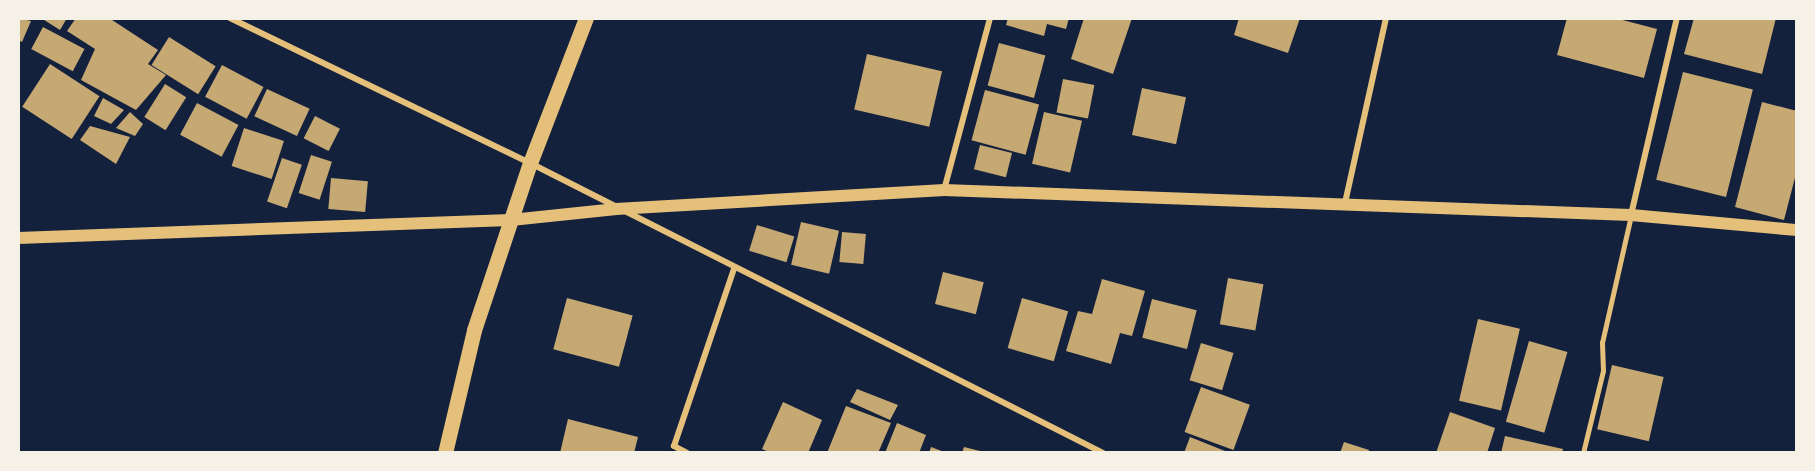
<!DOCTYPE html>
<style>
body{margin:0}
#map{position:relative;width:1815px;height:471px;overflow:hidden;background:#14213d;font-family:"IBM Plex Serif",serif}
div>[style]{position:absolute}
.building>*{inset:0;background:#c6a872;transform-origin:0 0}
.service>*{height:4.5px;margin:-2.25px;padding:0 2.25px;transform-origin:2.25px;border-radius:2.25px;background:#e5c07b}
.minor>*{height:6px;margin:-3px;padding:0 3px;transform-origin:3px;border-radius:3px;background:#e5c07b}
.secondary>*{height:12px;margin:-6px;padding:0 6px;transform-origin:6px;border-radius:6px;background:#e5c07b}
.primary>*{height:15px;margin:-7.5px;padding:0 7.5px;transform-origin:7.5px;border-radius:7.5px;background:#e5c07b}
span{translate:-50% -50%;white-space:nowrap;text-align:center;line-height:1.15;-webkit-text-stroke:5px #f6f1e7;paint-order:stroke}
.frame{position:absolute;inset:0;border:20px solid #f6f1e7;pointer-events:none}
</style>
<div id="map">
<div class="building">
<i style="clip-path:polygon(18px 18px,31px 21px,22px 42px,18px 40px)"></i>
<i style="clip-path:polygon(41px 18px,67px 18px,60px 30px)"></i>
<i style="clip-path:polygon(76px 18px,109px 18px,158px 50px,148px 64px,166px 75px,136px 110px,81px 80px,95px 49px,67px 31px)"></i>
<i style="clip-path:polygon(1008px 18px,1069px 18px,1066px 29px,1047px 24px,1044px 36px,1006px 25px)"></i>
<i style="clip-path:polygon(1084px 18px,1132px 18px,1113px 74px,1071px 59px)"></i>
<i style="clip-path:polygon(1239px 18px,1300px 18px,1288px 53px,1234px 35px)"></i>
<i style="clip-path:polygon(1567px 18px,1615px 18px,1657px 29px,1644px 78px,1557px 55px)"></i>
<i style="clip-path:polygon(1694px 18px,1776px 18px,1762px 74px,1684px 54px)"></i>
<i style="left:43px;top:27px;width:47px;height:25px;rotate:28deg"></i>
<i style="left:169px;top:37px;width:55px;height:33px;rotate:32deg"></i>
<i style="left:999px;top:43px;width:48px;height:44px;rotate:15deg"></i>
<i style="left:867px;top:54px;width:77px;height:57px;rotate:13deg"></i>
<i style="left:50px;top:64px;width:59px;height:51px;rotate:33deg"></i>
<i style="left:222px;top:65px;width:47px;height:36px;rotate:28deg"></i>
<i style="left:1683px;top:72px;width:72px;height:111px;rotate:14deg"></i>
<i style="left:1063px;top:79px;width:32px;height:34px;rotate:11deg"></i>
<i style="left:165px;top:84px;width:25px;height:39px;rotate:32deg"></i>
<i style="left:1142px;top:88px;width:45px;height:48px;rotate:12deg"></i>
<i style="left:267px;top:89px;width:47px;height:30px;rotate:25deg"></i>
<i style="left:985px;top:90px;width:56px;height:52px;rotate:15deg"></i>
<i style="clip-path:polygon(103px 98px,124px 110px,111px 124px,94px 116px)"></i>
<i style="clip-path:polygon(1762px 102px,1797px 111px,1797px 170px,1784px 220px,1735px 207px)"></i>
<i style="left:197px;top:103px;width:47px;height:36px;rotate:28deg"></i>
<i style="clip-path:polygon(130px 112px,143px 124px,135px 136px,116px 128px)"></i>
<i style="left:1044px;top:112px;width:39px;height:53px;rotate:13deg"></i>
<i style="left:315px;top:116px;width:28px;height:25px;rotate:27deg"></i>
<i style="clip-path:polygon(90px 126px,130px 137px,116px 164px,80px 140px)"></i>
<i style="left:244px;top:128px;width:42px;height:40px;rotate:18deg"></i>
<i style="left:980px;top:145px;width:33px;height:25px;rotate:14deg"></i>
<i style="left:311px;top:155px;width:22px;height:40px;rotate:18deg"></i>
<i style="left:282px;top:158px;width:21px;height:46px;rotate:19deg"></i>
<i style="left:331px;top:178px;width:37px;height:31px;rotate:5deg"></i>
<i style="left:801px;top:222px;width:39px;height:44px;rotate:13deg"></i>
<i style="left:757px;top:225px;width:39px;height:27px;rotate:17deg"></i>
<i style="left:842px;top:232px;width:24px;height:30px;rotate:5deg"></i>
<i style="left:943px;top:272px;width:42px;height:33px;rotate:14deg"></i>
<i style="left:1228px;top:278px;width:36px;height:47px;rotate:10deg"></i>
<i style="clip-path:polygon(1102px 279px,1145px 291px,1132px 336px,1120px 333px,1111px 364px,1066px 351px,1078px 311px,1092px 314px)"></i>
<i style="left:567px;top:298px;width:68px;height:53px;rotate:15deg"></i>
<i style="left:1022px;top:298px;width:48px;height:52px;rotate:16deg"></i>
<i style="left:1152px;top:299px;width:46px;height:40px;rotate:14deg"></i>
<i style="left:1478px;top:319px;width:43px;height:84px;rotate:13deg"></i>
<i style="left:1529px;top:341px;width:40px;height:84px;rotate:16deg"></i>
<i style="left:1201px;top:343px;width:34px;height:39px;rotate:17deg"></i>
<i style="left:1612px;top:365px;width:53px;height:66px;rotate:13deg"></i>
<i style="left:1201px;top:387px;width:52px;height:48px;rotate:20deg"></i>
<i style="clip-path:polygon(857px 389px,898px 405px,890px 420px,850px 402px)"></i>
<i style="clip-path:polygon(783px 402px,822px 420px,808px 453px,771px 453px,762px 449px)"></i>
<i style="clip-path:polygon(846px 406px,891px 423px,878px 453px,827px 453px)"></i>
<i style="clip-path:polygon(1450px 412px,1495px 428px,1487px 453px,1436px 453px)"></i>
<i style="clip-path:polygon(568px 419px,638px 437px,634px 453px,560px 453px)"></i>
<i style="clip-path:polygon(897px 423px,926px 435px,919px 453px,885px 453px)"></i>
<i style="clip-path:polygon(1505px 436px,1563px 449px,1562px 453px,1501px 453px)"></i>
<i style="clip-path:polygon(1190px 437px,1230px 453px,1184px 453px)"></i>
<i style="clip-path:polygon(1344px 442px,1369px 450px,1368px 453px,1340px 453px)"></i>
<i style="clip-path:polygon(931px 447px,947px 453px,929px 453px)"></i>
<i style="clip-path:polygon(964px 447px,984px 452px,984px 453px,962px 453px)"></i>
</div>
<div class="service">
<i style="left:1583px;top:453px;width:84px;rotate:-76.3deg"></i>
<i style="left:1603px;top:371px;width:28px;rotate:-92deg"></i>
<i style="left:1602px;top:343px;width:131px;rotate:-77.2deg"></i>
</div>
<div class="minor">
<i style="left:230px;top:18px;width:333px;rotate:25.8deg"></i>
<i style="left:530px;top:163px;width:642px;rotate:26.84deg"></i>
<i style="left:944px;top:190px;width:178px;rotate:-75deg"></i>
<i style="left:1345px;top:203px;width:189px;rotate:-77.5deg"></i>
<i style="left:1631px;top:215px;width:202px;rotate:-76.9deg"></i>
<i style="left:687px;top:453px;width:15px;rotate:-152deg"></i>
<i style="left:674px;top:446px;width:187px;rotate:-71.3deg"></i>
</div>
<div class="secondary">
<i style="left:18px;top:238px;width:493px;rotate:-2.1deg"></i>
<i style="left:511px;top:220px;width:106px;rotate:-6deg"></i>
<i style="left:616px;top:209px;width:329px;rotate:-3.3deg"></i>
<i style="left:944px;top:190px;width:687px;rotate:2.08deg"></i>
<i style="left:1631px;top:215px;width:167px;rotate:5.2deg"></i>
</div>
<div class="primary">
<i style="left:445px;top:453px;width:126px;rotate:-76.7deg"></i>
<i style="left:474px;top:330px;width:176px;rotate:-71.5deg"></i>
<i style="left:530px;top:163px;width:155px;rotate:-68.9deg"></i>
</div>
<div class="frame"></div>
</div>
